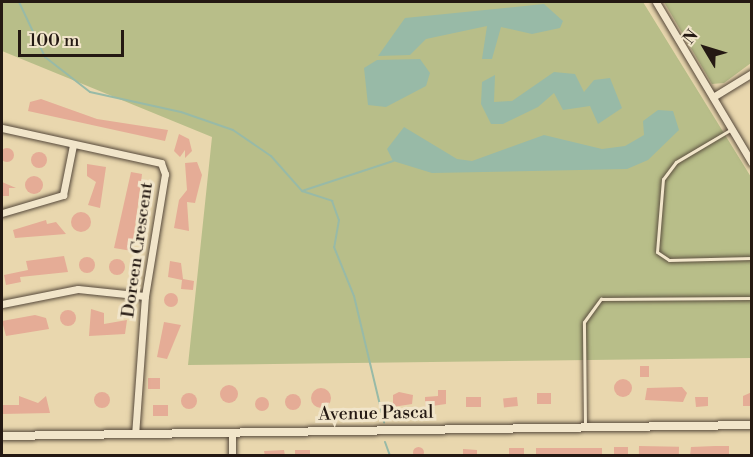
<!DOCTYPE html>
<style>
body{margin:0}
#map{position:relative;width:753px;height:457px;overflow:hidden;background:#e9d7ae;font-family:"Libre Bodoni",serif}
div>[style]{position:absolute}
.green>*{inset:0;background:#b8be89}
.water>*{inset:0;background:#98baa7}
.stream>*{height:2px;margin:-1px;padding:0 1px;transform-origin:1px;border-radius:1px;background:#98baa7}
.building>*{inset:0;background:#e5ac96;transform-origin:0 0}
.round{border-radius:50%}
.roads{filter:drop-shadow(0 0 2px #55483a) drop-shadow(0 0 2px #55483a)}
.service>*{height:3px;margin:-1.5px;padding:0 1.5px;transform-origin:1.5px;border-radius:1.5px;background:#f1e5ca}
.minor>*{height:7px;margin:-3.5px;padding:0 3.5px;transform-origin:3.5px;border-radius:3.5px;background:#f1e5ca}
.tertiary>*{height:8px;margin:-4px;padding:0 4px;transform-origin:4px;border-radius:4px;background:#f1e5ca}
span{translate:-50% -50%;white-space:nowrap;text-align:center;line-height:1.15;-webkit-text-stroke:6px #f1e5ca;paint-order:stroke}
.street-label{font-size:18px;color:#241913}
.frame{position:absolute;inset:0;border:3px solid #241913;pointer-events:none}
.north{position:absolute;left:675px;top:18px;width:60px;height:60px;-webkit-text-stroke:4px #f1e5ca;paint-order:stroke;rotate:308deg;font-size:16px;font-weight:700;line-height:24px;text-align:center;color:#241913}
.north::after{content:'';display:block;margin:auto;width:21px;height:27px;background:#241913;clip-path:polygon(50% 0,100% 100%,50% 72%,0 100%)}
.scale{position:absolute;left:18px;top:30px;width:106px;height:27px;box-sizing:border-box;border:3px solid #241913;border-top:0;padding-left:8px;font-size:18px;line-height:21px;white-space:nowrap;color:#241913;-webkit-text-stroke:4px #f1e5ca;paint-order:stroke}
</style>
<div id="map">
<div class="green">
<i style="clip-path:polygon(2px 2px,643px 2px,751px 177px,751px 358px,188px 365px,212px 137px,2px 51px)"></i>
<i style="clip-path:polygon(664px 2px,751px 2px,751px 63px,724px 83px,712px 84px)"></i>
</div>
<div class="water">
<i style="clip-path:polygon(544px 4px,563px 21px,560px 28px,532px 34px,501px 27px,492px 59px,482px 59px,487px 26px,426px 39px,410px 55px,378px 56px,405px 18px)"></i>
<i style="clip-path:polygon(420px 59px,430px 73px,426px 86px,386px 107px,368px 105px,364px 68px,377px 60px)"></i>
<i style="clip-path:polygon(554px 72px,575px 74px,584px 92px,594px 80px,610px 78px,622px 108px,598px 124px,590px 106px,563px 110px,554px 93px,538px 107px,503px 124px,491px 124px,481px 104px,482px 82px,495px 75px,494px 102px,512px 101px)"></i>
<i style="clip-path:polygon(658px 110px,673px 111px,679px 130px,648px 160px,627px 169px,432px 173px,393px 161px,387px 149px,404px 127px,457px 159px,472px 161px,544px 135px,602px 149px,625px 146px,644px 135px,643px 121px)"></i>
</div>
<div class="stream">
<i style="left:19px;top:2px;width:61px;rotate:64.7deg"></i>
<i style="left:45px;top:57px;width:57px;rotate:37.9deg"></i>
<i style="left:90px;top:92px;width:93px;rotate:12.4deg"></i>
<i style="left:181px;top:112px;width:55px;rotate:19.1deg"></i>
<i style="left:233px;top:130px;width:46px;rotate:34.4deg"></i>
<i style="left:271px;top:156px;width:47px;rotate:48.5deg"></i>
<i style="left:302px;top:191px;width:32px;rotate:18deg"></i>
<i style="left:332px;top:201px;width:20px;rotate:70deg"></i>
<i style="left:339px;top:220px;width:27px;rotate:100deg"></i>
<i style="left:334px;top:247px;width:53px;rotate:67.8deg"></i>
<i style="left:354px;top:296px;width:130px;rotate:76.6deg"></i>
<i style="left:302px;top:191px;width:96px;rotate:-18.2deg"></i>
<i style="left:385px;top:442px;width:15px;rotate:70deg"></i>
</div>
<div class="building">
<i style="clip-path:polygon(41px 99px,97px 119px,168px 130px,165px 141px,28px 111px,30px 102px)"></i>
<i style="clip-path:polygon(179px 134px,189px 139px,192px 151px,185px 158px,185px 150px,180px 157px,174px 151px)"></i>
<i class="round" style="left:0;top:148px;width:14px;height:14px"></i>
<i class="round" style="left:31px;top:152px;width:16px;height:16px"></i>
<i style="clip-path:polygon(197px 162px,202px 175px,195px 203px,187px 202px,189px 231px,174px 228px,179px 200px,187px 190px,185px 163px)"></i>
<i style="clip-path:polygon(87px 164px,106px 167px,100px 208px,88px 205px,96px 182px,87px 176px)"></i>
<i style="clip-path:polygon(131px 172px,142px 174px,132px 251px,114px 248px)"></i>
<i class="round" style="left:25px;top:176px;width:18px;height:18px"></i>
<i style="clip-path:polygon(2px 182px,16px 188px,9px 188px,9px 196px,2px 196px)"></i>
<i class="round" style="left:71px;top:212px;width:20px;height:20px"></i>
<i style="clip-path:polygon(46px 220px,47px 224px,56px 222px,66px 234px,15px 238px,13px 230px)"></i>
<i style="clip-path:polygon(64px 256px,68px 272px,20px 277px,21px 282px,6px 285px,4px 275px,28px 270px,26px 261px)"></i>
<i class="round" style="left:79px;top:257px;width:16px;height:16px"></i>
<i class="round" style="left:109px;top:259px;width:16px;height:16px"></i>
<i style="clip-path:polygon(170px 261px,181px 263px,183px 279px,194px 281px,193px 290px,181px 289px,182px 280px,168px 277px)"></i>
<i class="round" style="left:164px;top:293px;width:14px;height:14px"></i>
<i style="clip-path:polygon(91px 309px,104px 313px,104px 324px,127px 320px,125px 334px,89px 336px)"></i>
<i class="round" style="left:60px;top:310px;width:16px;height:16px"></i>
<i style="clip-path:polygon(35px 315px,46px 318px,49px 329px,6px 336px,2px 321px)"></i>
<i style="clip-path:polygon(164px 322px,181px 325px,167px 359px,157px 357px)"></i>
<i style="left:640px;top:366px;width:9px;height:11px"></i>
<i style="left:148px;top:378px;width:12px;height:11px"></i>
<i class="round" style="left:614px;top:379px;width:18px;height:18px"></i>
<i class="round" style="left:220px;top:385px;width:18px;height:18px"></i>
<i style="clip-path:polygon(682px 387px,687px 393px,683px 402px,645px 400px,647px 388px)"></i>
<i class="round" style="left:311px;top:388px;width:20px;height:20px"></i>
<i style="clip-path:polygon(438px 390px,446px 390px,446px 404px,425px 407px,425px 397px,438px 396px)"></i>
<i class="round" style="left:94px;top:392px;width:16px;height:16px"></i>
<i style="clip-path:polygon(399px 392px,413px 395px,412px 404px,393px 407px,393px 395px)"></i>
<i style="clip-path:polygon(752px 392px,752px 406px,743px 406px,743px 396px)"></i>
<i class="round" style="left:181px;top:393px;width:16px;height:16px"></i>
<i style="left:551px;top:393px;width:11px;height:14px;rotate:90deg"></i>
<i class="round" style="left:285px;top:394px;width:16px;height:16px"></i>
<i style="clip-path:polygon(19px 396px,38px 403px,46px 396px,50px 413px,2px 414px,2px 405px,19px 405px)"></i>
<i style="left:466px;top:397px;width:15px;height:10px"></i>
<i style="left:517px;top:397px;width:9px;height:14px;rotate:84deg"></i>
<i style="clip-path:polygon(695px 397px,708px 397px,708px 406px,696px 407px)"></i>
<i class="round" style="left:255px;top:397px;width:14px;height:14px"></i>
<i style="left:153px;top:405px;width:15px;height:11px"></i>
<i style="left:639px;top:446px;width:40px;height:10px;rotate:1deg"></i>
<i style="clip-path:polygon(715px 446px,729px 446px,729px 456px,690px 456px,691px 447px)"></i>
<i class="round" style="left:412.5px;top:446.5px;width:11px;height:11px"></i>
<i style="left:614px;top:447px;width:14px;height:9px"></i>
<i style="left:509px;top:448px;width:15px;height:8px"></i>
<i style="left:602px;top:448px;width:8px;height:66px;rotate:90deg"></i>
<i style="clip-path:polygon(463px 449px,477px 450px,477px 456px,463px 456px)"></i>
<i style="clip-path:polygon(284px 450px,285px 456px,265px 456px,264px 451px)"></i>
<i style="left:295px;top:450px;width:15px;height:6px"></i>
</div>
<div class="roads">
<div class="service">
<i style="left:730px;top:130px;width:63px;rotate:149.3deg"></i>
<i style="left:676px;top:162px;width:21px;rotate:127deg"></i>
<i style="left:663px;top:179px;width:73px;rotate:94.7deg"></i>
<i style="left:657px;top:252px;width:14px;rotate:34deg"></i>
<i style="left:669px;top:260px;width:83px;rotate:-1.4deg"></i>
<i style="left:585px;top:425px;width:103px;rotate:-90.6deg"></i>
<i style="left:584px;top:322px;width:29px;rotate:-54deg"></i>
<i style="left:601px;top:299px;width:151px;rotate:-0.4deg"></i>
</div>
<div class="minor">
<i style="left:656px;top:2px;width:187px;rotate:59.2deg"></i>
<i style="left:713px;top:97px;width:46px;rotate:-31.6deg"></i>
<i style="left:2px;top:128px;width:163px;rotate:12.4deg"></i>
<i style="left:161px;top:163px;width:12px;rotate:70deg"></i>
<i style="left:165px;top:174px;width:124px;rotate:99.3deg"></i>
<i style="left:145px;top:296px;width:138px;rotate:94.1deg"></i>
<i style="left:2px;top:213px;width:64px;rotate:-16.4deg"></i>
<i style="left:63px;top:195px;width:51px;rotate:-78.7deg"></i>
<i style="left:2px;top:304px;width:77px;rotate:-11.2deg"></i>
<i style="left:78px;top:289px;width:67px;rotate:6deg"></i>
<i style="left:232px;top:433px;width:23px;rotate:90deg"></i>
</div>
<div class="tertiary">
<i style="left:2px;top:436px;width:750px;rotate:-0.84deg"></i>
</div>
</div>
<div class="street-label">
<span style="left:138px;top:250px;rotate:-82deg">Doreen Crescent</span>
<span style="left:376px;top:414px;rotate:-1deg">Avenue Pascal</span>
</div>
<div class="frame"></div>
<div class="north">N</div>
<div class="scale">100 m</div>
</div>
